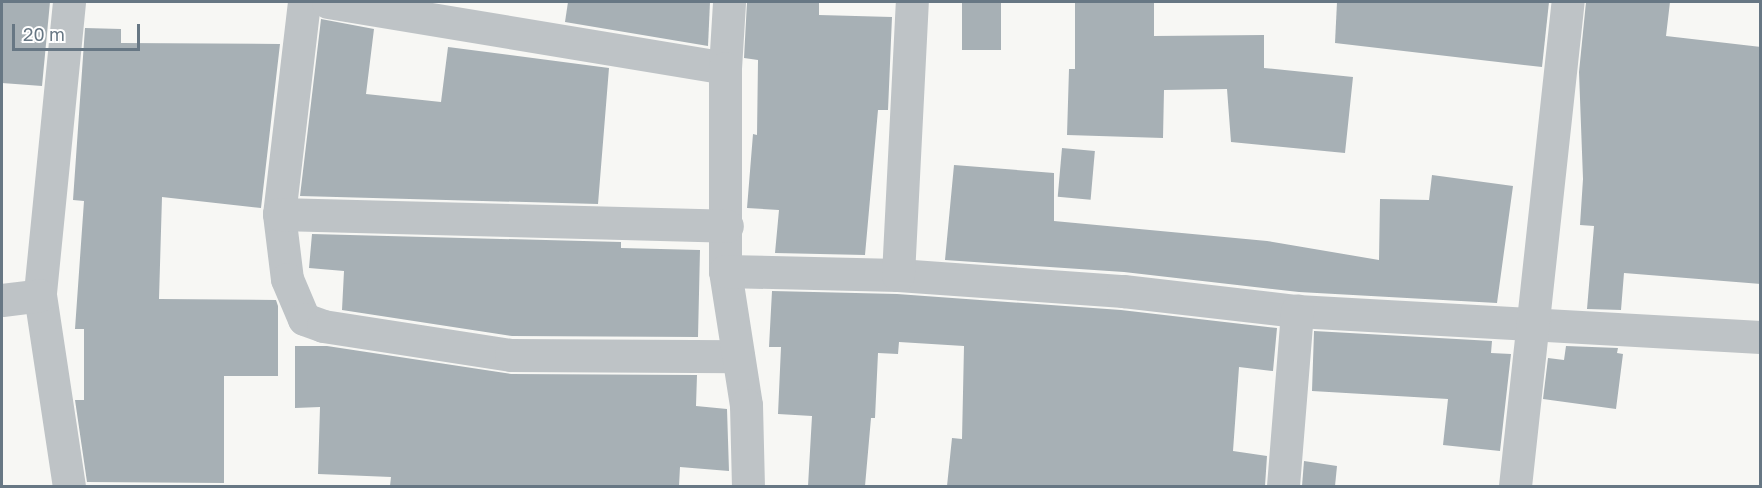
<!DOCTYPE html>
<style>
body{margin:0}
#map{position:relative;width:1762px;height:488px;overflow:hidden;background:#f7f7f4;font-family:"Golos Text",sans-serif}
div>[style]{position:absolute}
.building>*{inset:0;background:#a7b0b5;transform-origin:0 0}
.street>*{height:33px;margin:-16.5px;padding:0 16.5px;transform-origin:16.5px;border-radius:16.5px;background:#bec3c6}
span{translate:-50% -50%;white-space:nowrap;text-align:center;line-height:1.15;-webkit-text-stroke:6px #fff;paint-order:stroke}
.frame{position:absolute;inset:0;border:3px solid #677784;pointer-events:none}
.scale{position:absolute;left:12px;top:24px;width:128px;height:27px;box-sizing:border-box;border:3px solid #677784;border-top:0;padding-left:8px;font-size:18px;line-height:21px;white-space:nowrap;color:#677784;-webkit-text-stroke:4px #fff;paint-order:stroke}
</style>
<div id="map">
<div class="building">
<i style="clip-path:polygon(2px 2px,50px 2px,42px 86px,2px 83px)"></i>
<i style="clip-path:polygon(568px 2px,710px 2px,708px 46px,565px 22px)"></i>
<i style="clip-path:polygon(747px 2px,819px 2px,819px 15px,892px 17px,888px 110px,878px 110px,865px 255px,775px 253px,779px 210px,747px 208px,753px 134px,757px 135px,758px 60px,744px 58px)"></i>
<i style="left:962px;top:2px;width:39px;height:48px"></i>
<i style="clip-path:polygon(1075px 2px,1154px 2px,1154px 36px,1264px 35px,1264px 68px,1353px 77px,1345px 153px,1231px 142px,1227px 89px,1164px 90px,1163px 138px,1067px 135px,1069px 69px,1075px 69px)"></i>
<i style="clip-path:polygon(1337px 2px,1549px 2px,1542px 67px,1335px 43px)"></i>
<i style="clip-path:polygon(1586px 2px,1670px 2px,1666px 36px,1761px 47px,1761px 284px,1624px 273px,1621px 310px,1587px 309px,1594px 226px,1580px 225px,1583px 179px,1579px 72px)"></i>
<i style="clip-path:polygon(321px 19px,374px 29px,366px 94px,441px 102px,448px 47px,609px 68px,598px 204px,300px 196px)"></i>
<i style="clip-path:polygon(85px 28px,121px 29px,121px 43px,280px 44px,261px 208px,162px 197px,159px 299px,276px 300px,278px 306px,278px 376px,224px 376px,224px 483px,87px 482px,75px 400px,84px 400px,84px 329px,75px 329px,84px 201px,73px 200px)"></i>
<i style="left:1062px;top:148px;width:33px;height:49px;rotate:5deg"></i>
<i style="clip-path:polygon(954px 165px,1054px 173px,1054px 221px,1267px 241px,1379px 260px,1380px 199px,1429px 200px,1432px 175px,1513px 186px,1497px 303px,1299px 292px,1124px 272px,945px 260px)"></i>
<i style="clip-path:polygon(312px 234px,621px 242px,621px 248px,700px 250px,698px 337px,512px 336px,342px 310px,344px 271px,309px 268px)"></i>
<i style="clip-path:polygon(772px 291px,897px 294px,1121px 310px,1277px 328px,1273px 371px,1239px 367px,1233px 451px,1267px 456px,1265px 486px,947px 486px,952px 438px,962px 439px,964px 346px,899px 342px,898px 354px,878px 353px,875px 418px,871px 418px,865px 486px,808px 486px,812px 416px,778px 414px,781px 347px,769px 347px)"></i>
<i style="clip-path:polygon(1314px 331px,1492px 341px,1491px 353px,1511px 354px,1500px 451px,1443px 445px,1448px 399px,1312px 391px)"></i>
<i style="clip-path:polygon(295px 346px,327px 346px,511px 374px,697px 375px,696px 406px,727px 409px,729px 471px,680px 467px,679px 486px,390px 486px,391px 477px,318px 474px,320px 407px,295px 408px)"></i>
<i style="clip-path:polygon(1566px 346px,1618px 348px,1617px 353px,1623px 354px,1616px 409px,1543px 399px,1548px 358px,1564px 360px)"></i>
<i style="clip-path:polygon(1304px 461px,1337px 466px,1335px 486px,1302px 486px)"></i>
</div>
<div class="street">
<i style="left:69px;top:2px;width:294px;rotate:95.7deg"></i>
<i style="left:40px;top:295px;width:193px;rotate:81.4deg"></i>
<i style="left:304px;top:2px;width:213px;rotate:96.7deg"></i>
<i style="left:279px;top:214px;width:65px;rotate:83deg"></i>
<i style="left:287px;top:279px;width:43px;rotate:67deg"></i>
<i style="left:304px;top:319px;width:20px;rotate:20deg"></i>
<i style="left:323px;top:326px;width:190px;rotate:8.8deg"></i>
<i style="left:511px;top:355px;width:227px;rotate:0.3deg"></i>
<i style="left:328px;top:2px;width:402px;rotate:9.4deg"></i>
<i style="left:725px;top:68px;width:66px;rotate:-86.5deg"></i>
<i style="left:725px;top:68px;width:203px;rotate:90deg"></i>
<i style="left:725px;top:271px;width:136px;rotate:81.1deg"></i>
<i style="left:746px;top:405px;width:81px;rotate:88.6deg"></i>
<i style="left:279px;top:214px;width:448px;rotate:1.5deg"></i>
<i style="left:725px;top:271px;width:173px;rotate:1.3deg"></i>
<i style="left:898px;top:275px;width:226px;rotate:4.1deg"></i>
<i style="left:1123px;top:291px;width:175px;rotate:6.6deg"></i>
<i style="left:1297px;top:311px;width:464px;rotate:3.2deg"></i>
<i style="left:898px;top:275px;width:273px;rotate:-87.1deg"></i>
<i style="left:2px;top:300px;width:38px;rotate:-7deg"></i>
<i style="left:1283px;top:486px;width:176px;rotate:-85.4deg"></i>
<i style="left:1515px;top:486px;width:487px;rotate:-83.8deg"></i>
</div>
<div class="frame"></div>
<div class="scale">20 m</div>
</div>
